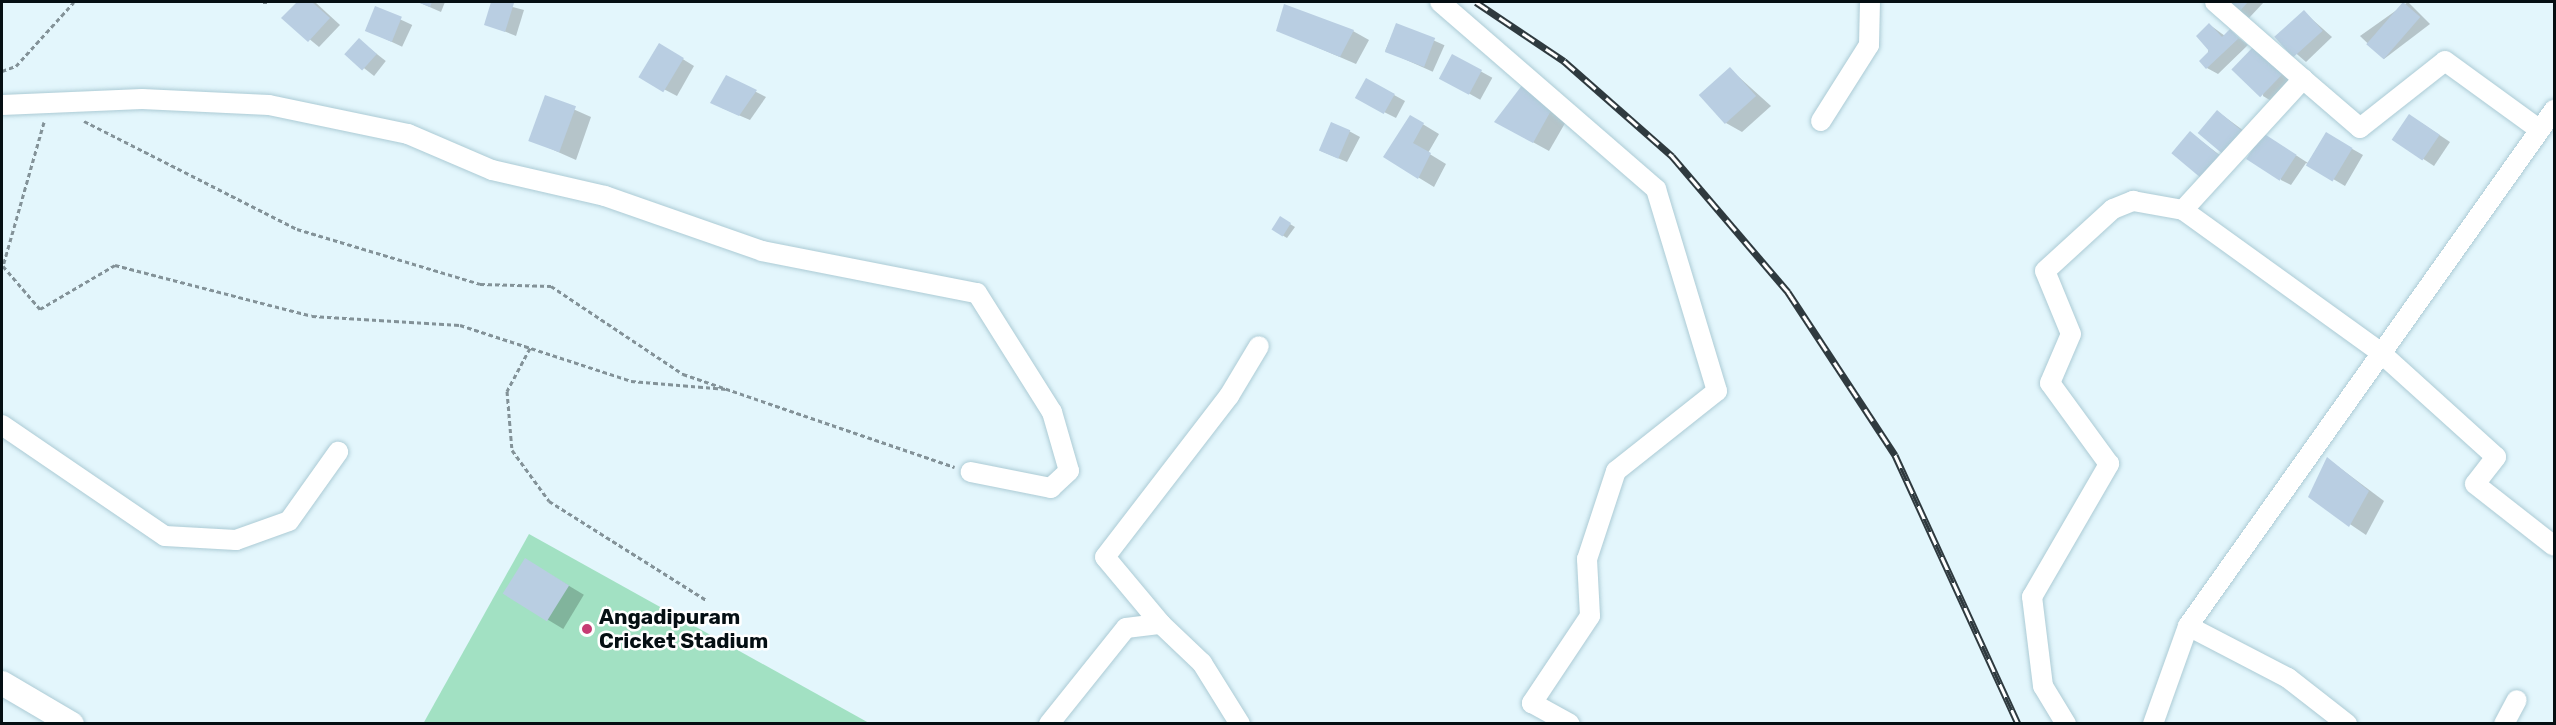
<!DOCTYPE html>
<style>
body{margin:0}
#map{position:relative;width:2556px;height:725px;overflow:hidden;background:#e3f6fc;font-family:Rubik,sans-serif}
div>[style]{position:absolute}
.green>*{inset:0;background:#a2e1c3}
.shadow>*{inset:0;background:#0003;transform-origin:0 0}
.building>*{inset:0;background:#b9cee2;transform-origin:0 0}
.path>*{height:3px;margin-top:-1.5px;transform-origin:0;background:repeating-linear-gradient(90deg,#839298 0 4.5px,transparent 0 7.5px)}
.roads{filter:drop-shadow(0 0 2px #accbd5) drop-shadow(0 0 2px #accbd5)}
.minor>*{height:20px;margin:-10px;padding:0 10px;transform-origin:10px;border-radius:10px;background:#fff}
.tertiary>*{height:24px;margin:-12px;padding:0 12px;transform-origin:12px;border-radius:12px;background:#fff}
.rail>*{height:7px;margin-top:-3.5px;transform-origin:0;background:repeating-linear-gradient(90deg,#fff 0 14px,#2f3a3f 0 28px);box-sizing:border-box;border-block:2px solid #2f3a3f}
.dots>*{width:16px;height:16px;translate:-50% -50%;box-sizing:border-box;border:3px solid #fff;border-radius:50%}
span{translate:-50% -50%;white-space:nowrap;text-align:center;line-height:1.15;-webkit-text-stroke:5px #fff;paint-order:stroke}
.poi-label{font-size:21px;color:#050f13;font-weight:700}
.left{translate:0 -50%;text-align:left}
.frame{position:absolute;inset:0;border:3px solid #050f13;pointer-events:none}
</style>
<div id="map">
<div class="green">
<i style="clip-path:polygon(529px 534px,869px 723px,423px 724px)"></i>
</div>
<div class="shadow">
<i style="clip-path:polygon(299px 2px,315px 2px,340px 25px,319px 47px,284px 18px)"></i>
<i style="clip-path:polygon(418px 2px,445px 2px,441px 12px)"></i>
<i style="clip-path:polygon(493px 2px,524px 10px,516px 36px,486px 24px)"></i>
<i style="clip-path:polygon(2228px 2px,2264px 2px,2249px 18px)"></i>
<i style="clip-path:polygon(2408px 2px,2430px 24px,2384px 59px,2360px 36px)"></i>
<i style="left:376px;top:8px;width:40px;height:24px;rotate:25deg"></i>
<i style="clip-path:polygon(2304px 12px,2332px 37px,2306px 62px,2277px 37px)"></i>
<i style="left:1397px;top:24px;width:52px;height:29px;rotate:24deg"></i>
<i style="clip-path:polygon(2210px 25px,2225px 36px,2230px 31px,2248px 45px,2218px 74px,2207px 68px)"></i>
<i style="clip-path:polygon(1277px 30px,1353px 31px,1369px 40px,1356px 64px)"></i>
<i style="left:359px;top:40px;width:34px;height:19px;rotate:38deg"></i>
<i style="clip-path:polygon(660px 45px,694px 66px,677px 96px,652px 83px)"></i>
<i style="clip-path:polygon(2265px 53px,2294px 80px,2273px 102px,2263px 96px)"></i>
<i style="left:1453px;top:56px;width:45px;height:25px;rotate:29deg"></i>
<i style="clip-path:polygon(1730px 69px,1771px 106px,1742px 132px,1726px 123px)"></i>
<i style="clip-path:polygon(727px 77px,766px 97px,750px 120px,722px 108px)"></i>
<i style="clip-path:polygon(1367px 80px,1405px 101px,1396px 118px,1366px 103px)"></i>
<i style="clip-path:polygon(1523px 86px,1568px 118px,1549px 151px,1496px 122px)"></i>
<i style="clip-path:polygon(546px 97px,591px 117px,576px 160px,531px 140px)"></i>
<i style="clip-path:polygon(2217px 111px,2252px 137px,2234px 159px)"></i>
<i style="clip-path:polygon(1411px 117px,1439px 134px,1428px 153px,1446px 164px,1434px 187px,1385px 157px)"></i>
<i style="clip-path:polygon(2420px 122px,2450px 142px,2434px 166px,2393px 139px)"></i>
<i style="clip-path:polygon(1349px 131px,1360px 137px,1347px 162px,1321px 151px)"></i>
<i style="clip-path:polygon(2191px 133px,2230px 163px,2212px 184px)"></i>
<i style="clip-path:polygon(2326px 134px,2363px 155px,2345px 186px,2306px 163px,2291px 185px,2281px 180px,2274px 141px,2308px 163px)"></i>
<i style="clip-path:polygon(1280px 218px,1295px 227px,1287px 238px,1282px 235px)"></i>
<i style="clip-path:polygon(2328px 459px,2384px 501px,2366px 535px,2310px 497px)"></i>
<i style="left:541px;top:569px;width:50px;height:40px;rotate:31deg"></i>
</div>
<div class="building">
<i style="clip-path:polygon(297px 2px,312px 2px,330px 18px,308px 42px,281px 18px)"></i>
<i style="clip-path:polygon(417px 2px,432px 2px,430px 7px)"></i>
<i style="clip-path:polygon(491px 2px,514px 3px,505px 32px,484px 25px)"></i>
<i style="clip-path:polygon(2226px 2px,2248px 2px,2238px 13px)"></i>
<i style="left:2403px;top:2px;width:23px;height:56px;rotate:41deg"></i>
<i style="clip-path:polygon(1284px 4px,1354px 30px,1340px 57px,1276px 31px)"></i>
<i style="left:375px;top:6px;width:29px;height:27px;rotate:22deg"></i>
<i style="left:2304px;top:10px;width:28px;height:40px;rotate:48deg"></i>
<i style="left:1396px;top:23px;width:42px;height:31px;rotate:21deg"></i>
<i style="clip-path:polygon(2209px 23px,2222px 37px,2230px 29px,2239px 38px,2206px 69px,2199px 61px,2209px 51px,2196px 36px)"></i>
<i style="left:359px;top:38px;width:24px;height:22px;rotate:42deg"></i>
<i style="left:659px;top:43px;width:29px;height:40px;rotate:31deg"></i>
<i style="left:2255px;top:45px;width:40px;height:34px;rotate:44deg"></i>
<i style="left:1452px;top:54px;width:34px;height:28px;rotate:28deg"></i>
<i style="left:1730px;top:67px;width:39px;height:42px;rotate:48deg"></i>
<i style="clip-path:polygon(726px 75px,757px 90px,739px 116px,710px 103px)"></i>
<i style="left:1366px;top:78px;width:33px;height:23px;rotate:29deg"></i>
<i style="clip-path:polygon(1523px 84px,1553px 107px,1533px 143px,1494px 122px)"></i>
<i style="left:545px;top:95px;width:33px;height:49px;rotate:20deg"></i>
<i style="left:2217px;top:110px;width:33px;height:30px;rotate:40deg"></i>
<i style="left:2409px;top:114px;width:37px;height:31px;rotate:34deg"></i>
<i style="clip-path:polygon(1410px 115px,1424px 123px,1413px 143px,1431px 153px,1418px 179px,1383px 157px)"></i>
<i style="left:1331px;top:122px;width:21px;height:31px;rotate:23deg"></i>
<i style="left:2190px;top:131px;width:39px;height:29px;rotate:40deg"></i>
<i style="left:2326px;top:132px;width:31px;height:39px;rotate:31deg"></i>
<i style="left:2263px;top:133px;width:40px;height:31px;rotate:33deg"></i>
<i style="left:1280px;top:216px;width:13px;height:16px;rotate:32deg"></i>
<i style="clip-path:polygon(2327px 457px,2369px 491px,2349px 527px,2308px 497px)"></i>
<i style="left:525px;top:558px;width:52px;height:42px;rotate:32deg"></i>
</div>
<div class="path">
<i style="left:263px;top:2px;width:6px"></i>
<i style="left:2px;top:71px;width:15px;rotate:-20deg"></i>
<i style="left:16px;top:66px;width:86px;rotate:-47.8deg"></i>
<i style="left:84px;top:121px;width:239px;rotate:26.9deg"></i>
<i style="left:297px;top:229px;width:191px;rotate:16.7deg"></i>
<i style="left:480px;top:284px;width:71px;rotate:1.6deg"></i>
<i style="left:551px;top:286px;width:159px;rotate:33.7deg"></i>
<i style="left:683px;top:374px;width:287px;rotate:18.9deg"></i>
<i style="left:44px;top:122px;width:150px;rotate:105.9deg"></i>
<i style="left:3px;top:266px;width:57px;rotate:49.3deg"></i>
<i style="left:40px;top:309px;width:87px;rotate:-30.4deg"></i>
<i style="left:115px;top:265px;width:203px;rotate:14.5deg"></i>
<i style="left:312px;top:316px;width:148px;rotate:3.5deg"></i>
<i style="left:460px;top:325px;width:180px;rotate:18.1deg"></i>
<i style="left:631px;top:381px;width:96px;rotate:4.8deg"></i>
<i style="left:530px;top:348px;width:49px;rotate:118.1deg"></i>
<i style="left:507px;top:391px;width:59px;rotate:85.2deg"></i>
<i style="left:512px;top:450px;width:63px;rotate:54deg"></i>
<i style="left:549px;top:501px;width:186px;rotate:32.2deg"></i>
</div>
<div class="roads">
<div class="minor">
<i style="left:1440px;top:2px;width:286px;rotate:40.9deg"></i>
<i style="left:1656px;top:189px;width:211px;rotate:73.2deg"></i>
<i style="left:1717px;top:391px;width:129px;rotate:141.6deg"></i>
<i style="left:1616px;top:471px;width:93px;rotate:108.2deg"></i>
<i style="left:1587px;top:559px;width:57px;rotate:87deg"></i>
<i style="left:1590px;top:616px;width:105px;rotate:123.7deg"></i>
<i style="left:1532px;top:703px;width:43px;rotate:28.9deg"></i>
<i style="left:2215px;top:2px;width:117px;rotate:41.2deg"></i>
<i style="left:2px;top:105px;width:140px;rotate:-2.5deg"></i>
<i style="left:142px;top:99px;width:127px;rotate:2.7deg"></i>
<i style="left:269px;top:105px;width:142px;rotate:11.8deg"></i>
<i style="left:408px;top:134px;width:91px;rotate:23.2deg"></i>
<i style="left:492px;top:170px;width:116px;rotate:13deg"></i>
<i style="left:605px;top:196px;width:166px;rotate:19.3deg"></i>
<i style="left:762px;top:251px;width:219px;rotate:11.1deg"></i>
<i style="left:977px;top:293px;width:141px;rotate:57.8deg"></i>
<i style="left:1052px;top:412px;width:61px;rotate:73.9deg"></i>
<i style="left:1069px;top:471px;width:25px;rotate:137deg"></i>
<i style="left:1051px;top:488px;width:82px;rotate:-168.7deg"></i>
<i style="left:1821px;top:121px;width:90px;rotate:-57.7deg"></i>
<i style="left:1869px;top:45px;width:43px;rotate:-88.7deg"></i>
<i style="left:2183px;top:210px;width:178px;rotate:-47.5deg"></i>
<i style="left:2303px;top:79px;width:75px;rotate:40.7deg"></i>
<i style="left:2360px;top:128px;width:108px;rotate:-38.2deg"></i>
<i style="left:2445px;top:61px;width:117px;rotate:36deg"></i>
<i style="left:2px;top:425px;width:197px;rotate:34.3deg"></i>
<i style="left:165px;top:536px;width:71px;rotate:3.2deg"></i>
<i style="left:236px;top:540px;width:56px;rotate:-19.7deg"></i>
<i style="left:289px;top:521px;width:85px;rotate:-54.6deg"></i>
<i style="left:1161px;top:624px;width:87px;rotate:-129.9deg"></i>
<i style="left:1105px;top:557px;width:203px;rotate:-52.4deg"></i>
<i style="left:1229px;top:396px;width:58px;rotate:-59deg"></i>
<i style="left:2188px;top:626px;width:113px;rotate:27.5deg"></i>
<i style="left:2288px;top:678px;width:75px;rotate:37.9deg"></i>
<i style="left:1049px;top:724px;width:123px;rotate:-51.3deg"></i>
<i style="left:1126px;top:628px;width:35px;rotate:-7deg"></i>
<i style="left:1161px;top:624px;width:57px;rotate:43.6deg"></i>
<i style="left:1202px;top:663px;width:72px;rotate:58.1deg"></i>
<i style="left:2066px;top:724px;width:44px;rotate:-121.2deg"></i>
<i style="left:2043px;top:686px;width:90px;rotate:-97deg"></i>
<i style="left:2032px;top:597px;width:154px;rotate:-59.9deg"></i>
<i style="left:2109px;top:464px;width:100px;rotate:-126.1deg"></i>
<i style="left:2050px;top:383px;width:53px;rotate:-66.8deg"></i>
<i style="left:2071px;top:334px;width:68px;rotate:-112.4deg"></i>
<i style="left:2045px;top:271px;width:92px;rotate:-42.4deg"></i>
<i style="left:2113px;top:209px;width:22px;rotate:-22deg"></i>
<i style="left:2133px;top:201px;width:51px;rotate:10.2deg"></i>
<i style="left:2183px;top:210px;width:244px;rotate:35.8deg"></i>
<i style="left:2381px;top:353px;width:155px;rotate:42.1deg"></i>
<i style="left:2496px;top:457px;width:34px;rotate:128deg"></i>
<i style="left:2475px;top:484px;width:100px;rotate:38.1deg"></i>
<i style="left:2153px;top:724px;width:104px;rotate:-70.3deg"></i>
<i style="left:2188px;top:626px;width:633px;rotate:-54.65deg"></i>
<i style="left:2504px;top:724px;width:27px;rotate:-62deg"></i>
</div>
<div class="tertiary">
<i style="left:2px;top:683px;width:81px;rotate:30.4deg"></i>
</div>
</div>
<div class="rail">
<i style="left:1476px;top:2px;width:106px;rotate:33.8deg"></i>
<i style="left:1564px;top:61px;width:144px;rotate:41.3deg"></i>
<i style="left:1672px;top:156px;width:179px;rotate:49.5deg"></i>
<i style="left:1788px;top:292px;width:195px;rotate:56.7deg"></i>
<i style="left:1895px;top:455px;width:296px;rotate:65.4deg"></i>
</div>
<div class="dots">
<i style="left:587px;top:629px;background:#c63c74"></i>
</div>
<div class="poi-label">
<span class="left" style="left:599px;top:629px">Angadipuram<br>Cricket Stadium</span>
</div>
<div class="frame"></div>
</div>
